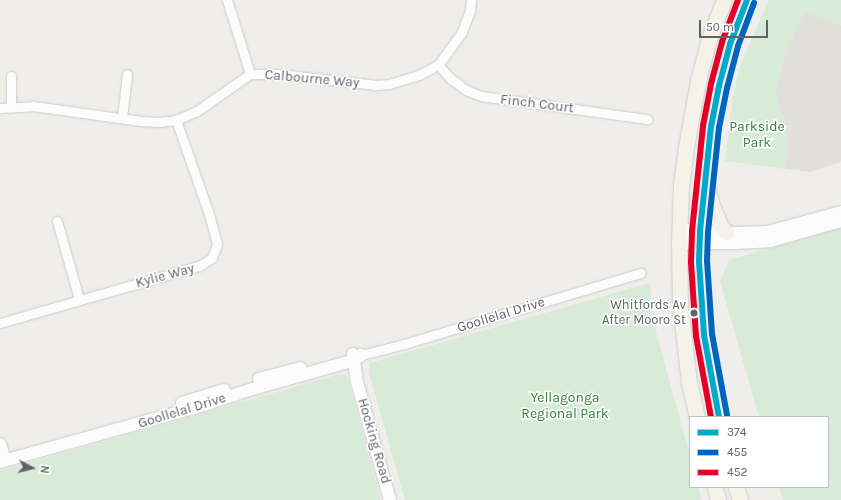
<!DOCTYPE html>
<style>
body{margin:0}
#map{position:relative;width:841px;height:500px;overflow:hidden;background:#efeeea;font-family:Karla,sans-serif}
div>[style]{position:absolute}
.education>*{inset:0;background:#e2e0da}
.green>*{inset:0;background:#d8ebd6}
.roads{filter:drop-shadow(0 0 1px #cbcccc) drop-shadow(0 0 1px #cbcccc)}
.minor>*{height:9px;margin:-4.5px;padding:0 4.5px;transform-origin:4.5px;border-radius:4.5px;background:#fdfcfc}
.tertiary>*{height:12px;margin:-6px;padding:0 6px;transform-origin:6px;border-radius:6px;background:#fdfcfc}
.primary>*{height:15px;margin:-7.5px;padding:0 7.5px;transform-origin:7.5px;border-radius:7.5px;background:#f4f2e9}
.bus-1>*{height:6px;margin:-3px;padding:0 3px;transform-origin:3px;border-radius:3px;background:#00a9ce}
.bus-2>*{height:6px;margin:-3px;padding:0 3px;transform-origin:3px;border-radius:3px;background:#0065bd}
.bus-3>*{height:6px;margin:-3px;padding:0 3px;transform-origin:3px;border-radius:3px;background:#e4002b}
.dots>*{width:11px;height:11px;translate:-50% -50%;box-sizing:border-box;border:2px solid #fff;border-radius:50%}
span{translate:-50% -50%;white-space:nowrap;text-align:center;line-height:1.15;-webkit-text-stroke:3px #fff;paint-order:stroke}
.bus-label{font-size:13px;color:#5f6368}
.right{translate:-100% -50%;text-align:right}
.street-label{font-size:14px;color:#5f6368}
.park-label{font-size:14px;color:#348238}
.legend{position:absolute;left:689px;top:416px;width:140px;height:72px;box-sizing:border-box;background:#fff;border:1px solid #bfc1c3;margin:0;padding:5px 7px;list-style:none;font-size:12px;color:#5f6368}
.legend li{display:flex;align-items:center;gap:8px;height:20px}
.legend b{width:20px;border:1px solid #bfc1c3}
.north{position:absolute;left:12px;top:448px;width:40px;height:40px;-webkit-text-stroke:3px #fff;paint-order:stroke;rotate:97deg;font-size:11px;font-weight:700;line-height:16px;text-align:center;color:#5f6368}
.north::after{content:'';display:block;margin:auto;width:14px;height:18px;background:#5f6368;clip-path:polygon(50% 0,100% 100%,50% 72%,0 100%)}
.scale{position:absolute;left:699px;top:20px;width:69px;height:18px;box-sizing:border-box;border:2px solid #5f6368;border-top:0;padding-left:5px;font-size:12px;line-height:14px;white-space:nowrap;color:#5f6368;-webkit-text-stroke:3px #fff;paint-order:stroke}
</style>
<div id="map">
<div class="education">
<i style="clip-path:polygon(805px 11px,841px 25px,841px 162px,810px 172px,785px 169px,787px 131px,775px 93px,786px 51px)"></i>
</div>
<div class="green">
<i style="clip-path:polygon(769px 0,841px 0,841px 25px,805px 11px,786px 51px,775px 93px,787px 131px,785px 169px,725px 161px,732px 101px,741px 63px)"></i>
<i style="clip-path:polygon(841px 228px,841px 500px,783px 500px,779px 487px,828px 487px,828px 417px,759px 417px,720px 281px,729px 260px)"></i>
<i style="clip-path:polygon(650px 283px,653px 321px,690px 456px,690px 487px,698px 487px,702px 500px,405px 500px,369px 373px,370px 363px)"></i>
<i style="clip-path:polygon(340px 374px,341px 376px,346px 374px,381px 500px,0 500px,0 471px)"></i>
</div>
<div class="roads">
<div class="minor">
<i style="left:227px;top:0;width:77px;rotate:72.7deg"></i>
<i style="left:438px;top:65px;width:19px;rotate:47deg"></i>
<i style="left:451px;top:79px;width:19px;rotate:36deg"></i>
<i style="left:466px;top:90px;width:16px;rotate:22deg"></i>
<i style="left:481px;top:96px;width:168px;rotate:7.9deg"></i>
<i style="left:11px;top:106px;width:30px;rotate:-90deg"></i>
<i style="left:0;top:108px;width:33px;rotate:-3deg"></i>
<i style="left:33px;top:106px;width:109px;rotate:7.9deg"></i>
<i style="left:141px;top:121px;width:17px;rotate:3deg"></i>
<i style="left:158px;top:122px;width:18px;rotate:-6deg"></i>
<i style="left:176px;top:120px;width:23px;rotate:-23deg"></i>
<i style="left:197px;top:111px;width:65px;rotate:-34.9deg"></i>
<i style="left:250px;top:74px;width:30px"></i>
<i style="left:280px;top:74px;width:97px;rotate:6.5deg"></i>
<i style="left:376px;top:85px;width:13px;rotate:-4deg"></i>
<i style="left:389px;top:84px;width:31px;rotate:-17deg"></i>
<i style="left:419px;top:75px;width:21px;rotate:-28deg"></i>
<i style="left:438px;top:65px;width:41px;rotate:-54deg"></i>
<i style="left:462px;top:32px;width:23px;rotate:-70deg"></i>
<i style="left:470px;top:10px;width:10px;rotate:-84deg"></i>
<i style="left:122px;top:118px;width:44px;rotate:-83.5deg"></i>
<i style="left:57px;top:221px;width:81px;rotate:74.2deg"></i>
<i style="left:0;top:323px;width:207px;rotate:-16deg"></i>
<i style="left:199px;top:266px;width:15px;rotate:-32deg"></i>
<i style="left:212px;top:258px;width:15px;rotate:-70deg"></i>
<i style="left:217px;top:244px;width:28px;rotate:-105deg"></i>
<i style="left:210px;top:217px;width:103px;rotate:-109.3deg"></i>
<i style="left:361px;top:355px;width:44px;rotate:-14.3deg"></i>
<i style="left:404px;top:344px;width:247px;rotate:-16.7deg"></i>
</div>
<div class="tertiary">
<i style="left:680px;top:230px;width:57px;rotate:3deg"></i>
<i style="left:737px;top:233px;width:31px;rotate:-2deg"></i>
<i style="left:768px;top:232px;width:76px;rotate:-15.3deg"></i>
<i style="left:679px;top:243px;width:56px"></i>
<i style="left:735px;top:243px;width:35px;rotate:-3deg"></i>
<i style="left:770px;top:241px;width:74px;rotate:-15.7deg"></i>
<i style="left:353px;top:354px;width:28px;rotate:82deg"></i>
<i style="left:357px;top:382px;width:123px;rotate:74.4deg"></i>
<i style="left:259px;top:379px;width:43px;rotate:-14.7deg"></i>
<i style="left:182px;top:403px;width:44px;rotate:-17.2deg"></i>
<i style="left:0;top:444px;width:17px;rotate:73deg"></i>
<i style="left:0;top:462px;width:212px;rotate:-15.6deg"></i>
<i style="left:204px;top:405px;width:47px;rotate:-18.4deg"></i>
<i style="left:249px;top:390px;width:110px;rotate:-15.8deg"></i>
<i style="left:355px;top:360px;width:8px;rotate:-40deg"></i>
</div>
<div class="primary">
<i style="left:708px;top:190px;width:16px;rotate:76deg"></i>
<i style="left:712px;top:206px;width:22px;rotate:66deg"></i>
<i style="left:721px;top:226px;width:8px;rotate:50deg"></i>
<i style="left:697px;top:417px;width:36px;rotate:-103deg"></i>
<i style="left:689px;top:382px;width:79px;rotate:-96.6deg"></i>
<i style="left:680px;top:304px;width:61px;rotate:-90.9deg"></i>
<i style="left:679px;top:243px;width:56px;rotate:-88deg"></i>
<i style="left:681px;top:187px;width:40px;rotate:-82.9deg"></i>
<i style="left:686px;top:147px;width:67px;rotate:-79.7deg"></i>
<i style="left:698px;top:81px;width:43px;rotate:-75.3deg"></i>
<i style="left:709px;top:39px;width:42px;rotate:-69deg"></i>
<i style="left:719px;top:417px;width:43px;rotate:-102.1deg"></i>
<i style="left:710px;top:375px;width:40px;rotate:-98.5deg"></i>
<i style="left:704px;top:335px;width:74px;rotate:-93.9deg"></i>
<i style="left:699px;top:261px;width:30px;rotate:-88deg"></i>
<i style="left:700px;top:231px;width:105px;rotate:-84deg"></i>
<i style="left:711px;top:127px;width:42px;rotate:-79deg"></i>
<i style="left:719px;top:86px;width:43px;rotate:-75.3deg"></i>
<i style="left:730px;top:44px;width:47px;rotate:-68.9deg"></i>
<i style="left:715px;top:487px;width:13px;rotate:77deg"></i>
<i style="left:736px;top:487px;width:14px;rotate:73deg"></i>
</div>
</div>
<div class="bus-1">
<i style="left:719px;top:417px;width:83px;rotate:-100.4deg"></i>
<i style="left:704px;top:335px;width:74px;rotate:-93.9deg"></i>
<i style="left:699px;top:261px;width:30px;rotate:-88deg"></i>
<i style="left:700px;top:231px;width:105px;rotate:-84deg"></i>
<i style="left:711px;top:127px;width:42px;rotate:-79deg"></i>
<i style="left:719px;top:86px;width:43px;rotate:-75.3deg"></i>
<i style="left:730px;top:44px;width:47px;rotate:-68.9deg"></i>
</div>
<div class="bus-2">
<i style="left:727px;top:415px;width:82px;rotate:-100.5deg"></i>
<i style="left:712px;top:334px;width:73px;rotate:-93.9deg"></i>
<i style="left:707px;top:261px;width:29px;rotate:-88deg"></i>
<i style="left:708px;top:232px;width:105px;rotate:-84deg"></i>
<i style="left:719px;top:128px;width:41px;rotate:-78.7deg"></i>
<i style="left:727px;top:88px;width:43px;rotate:-75.3deg"></i>
<i style="left:738px;top:46px;width:46px;rotate:-69.6deg"></i>
</div>
<div class="bus-3">
<i style="left:711px;top:417px;width:82px;rotate:-100.5deg"></i>
<i style="left:696px;top:336px;width:74px;rotate:-93.9deg"></i>
<i style="left:691px;top:262px;width:31px;rotate:-88deg"></i>
<i style="left:692px;top:231px;width:106px;rotate:-84deg"></i>
<i style="left:703px;top:126px;width:43px;rotate:-79.2deg"></i>
<i style="left:711px;top:84px;width:43px;rotate:-75.3deg"></i>
<i style="left:722px;top:42px;width:45px;rotate:-69.1deg"></i>
</div>
<div class="dots">
<i style="left:694px;top:313px;background:#5f6368"></i>
</div>
<div class="bus-label">
<span class="right" style="left:686px;top:313px">Whitfords Av<br>After Mooro St</span>
</div>
<div class="street-label">
<span style="left:312px;top:79px;rotate:5deg">Calbourne Way</span>
<span style="left:537px;top:104px;rotate:7deg">Finch Court</span>
<span style="left:165px;top:276px;rotate:-15deg">Kylie Way</span>
<span style="left:501px;top:315px;rotate:-17deg">Goollelal Drive</span>
<span style="left:182px;top:411px;rotate:-17deg">Goollelal Drive</span>
<span style="left:374px;top:441px;rotate:74deg">Hocking Road</span>
</div>
<div class="park-label">
<span style="left:757px;top:135px">Parkside<br>Park</span>
<span style="left:565px;top:406px">Yellagonga<br>Regional Park</span>
</div>
<ul class="legend">
<li><b style="height:5px;background:#00a9ce"></b>374</li>
<li><b style="height:5px;background:#0065bd"></b>455</li>
<li><b style="height:5px;background:#e4002b"></b>452</li>
</ul>
<div class="north">N</div>
<div class="scale">50 m</div>
</div>
